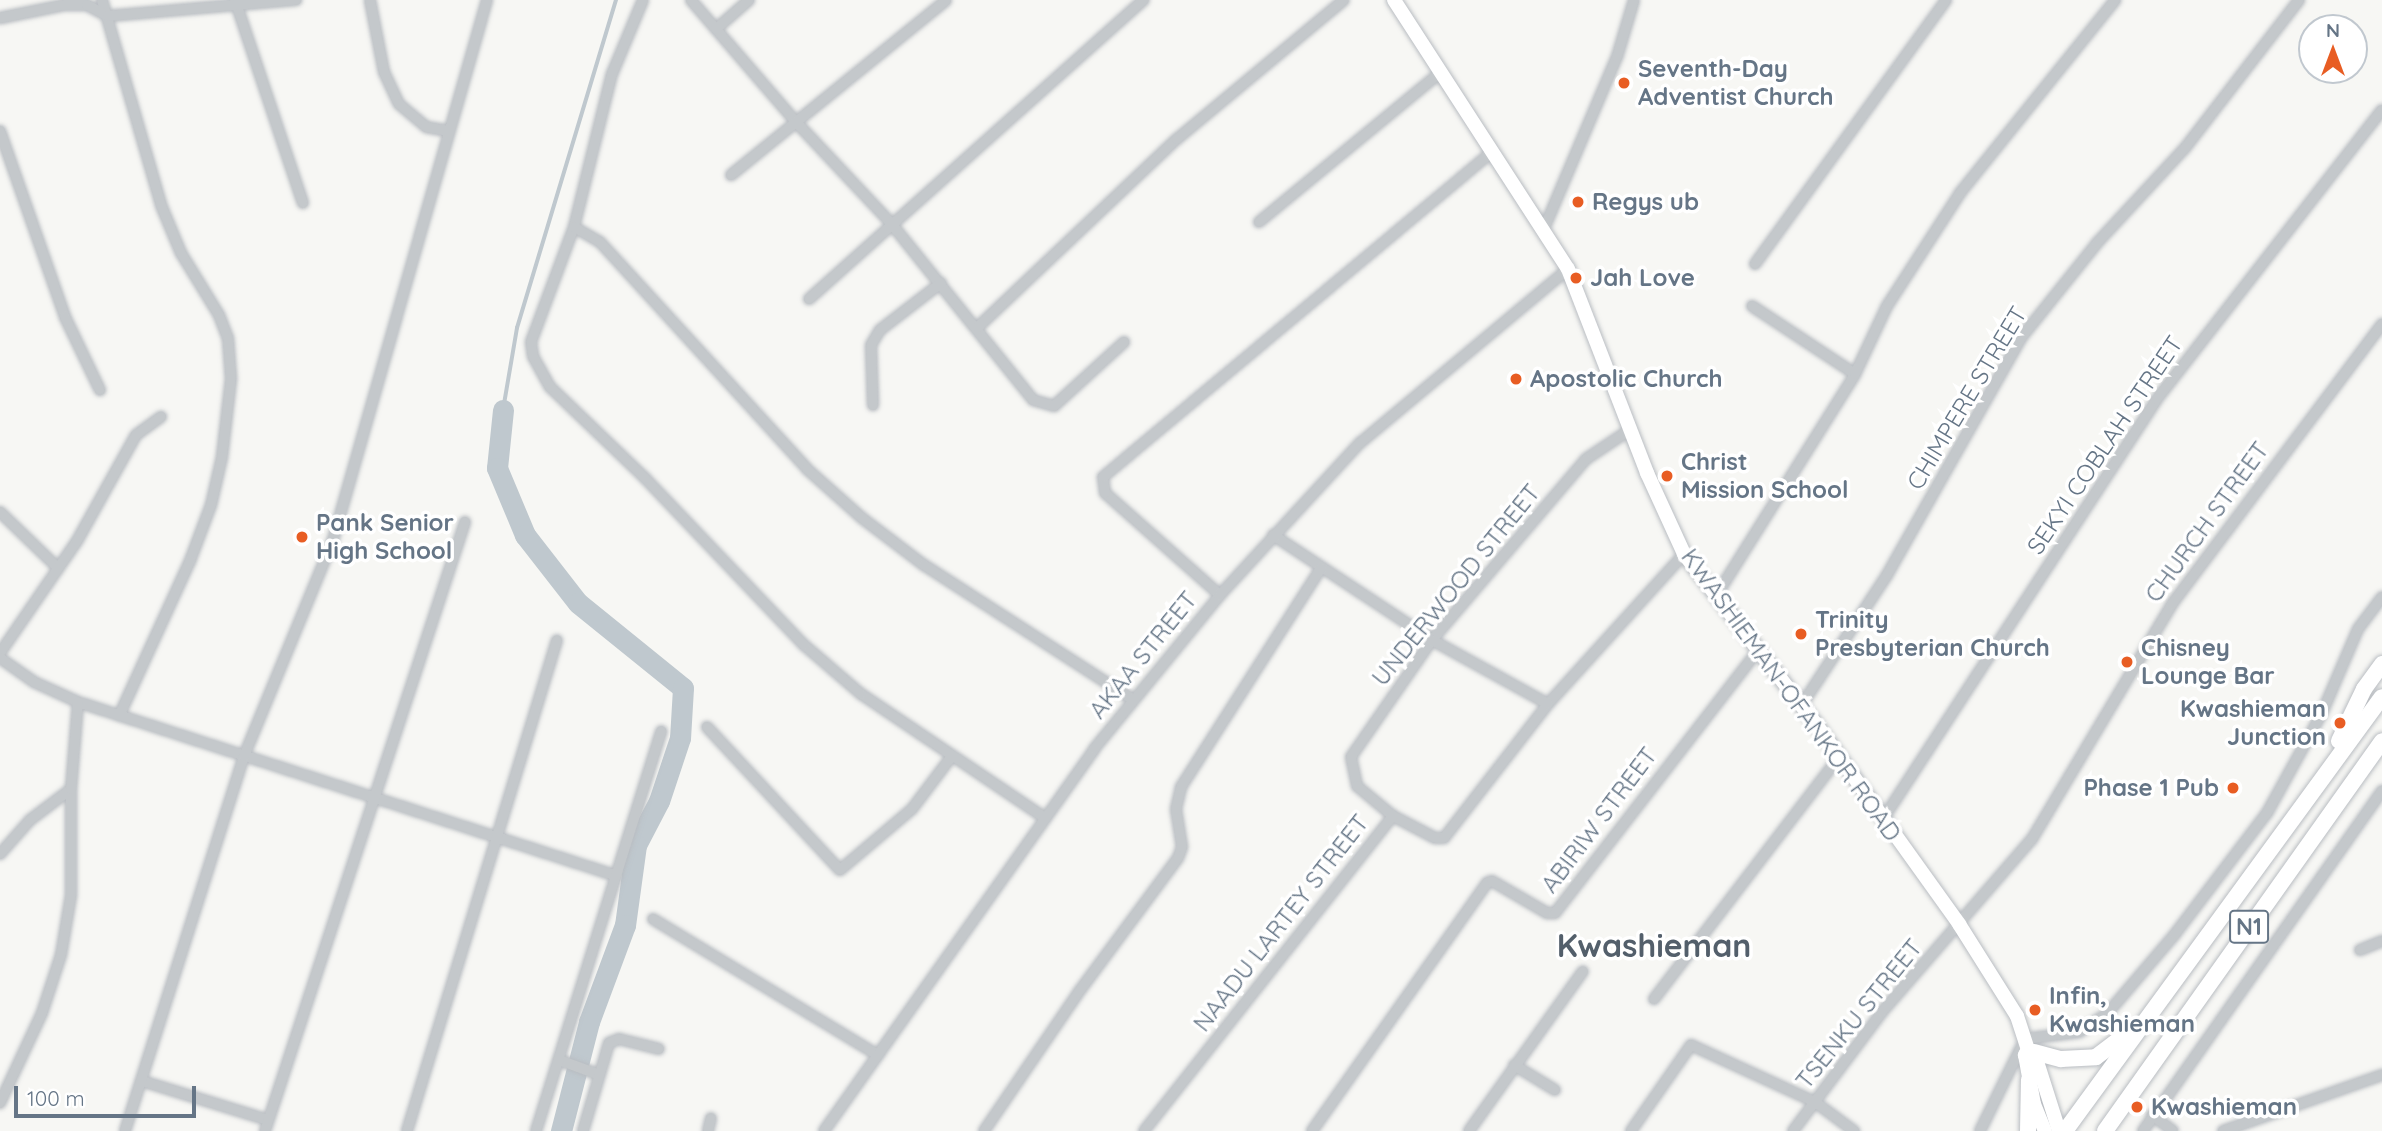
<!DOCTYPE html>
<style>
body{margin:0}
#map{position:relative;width:2382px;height:1131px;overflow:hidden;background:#f7f7f4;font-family:Quicksand,sans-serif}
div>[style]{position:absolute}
.stream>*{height:3.5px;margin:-1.75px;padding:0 1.75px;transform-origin:1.75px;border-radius:1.75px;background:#bfc8ce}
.river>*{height:21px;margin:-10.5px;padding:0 10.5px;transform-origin:10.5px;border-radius:10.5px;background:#bfc8ce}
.roads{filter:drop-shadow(0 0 2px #b9bdc2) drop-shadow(0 0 2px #b9bdc2)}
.minor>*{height:10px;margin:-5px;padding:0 5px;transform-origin:5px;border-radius:5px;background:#c4c8cb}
.secondary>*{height:14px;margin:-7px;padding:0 7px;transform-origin:7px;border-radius:7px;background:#fff}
.trunk>*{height:16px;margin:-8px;padding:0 8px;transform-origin:8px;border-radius:8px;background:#fff}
.dots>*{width:19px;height:19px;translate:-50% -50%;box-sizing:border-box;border:4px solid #fff;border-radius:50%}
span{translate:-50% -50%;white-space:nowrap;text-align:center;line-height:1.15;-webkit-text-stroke:7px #fff;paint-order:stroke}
.shield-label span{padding:2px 5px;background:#fff;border:2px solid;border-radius:5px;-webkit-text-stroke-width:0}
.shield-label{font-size:23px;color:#657586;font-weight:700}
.poi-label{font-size:24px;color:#657586;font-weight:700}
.left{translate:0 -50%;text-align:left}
.right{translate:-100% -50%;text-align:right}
.street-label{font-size:24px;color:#657586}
.district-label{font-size:32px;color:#535f6b;font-weight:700}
.north{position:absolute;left:2298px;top:14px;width:70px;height:70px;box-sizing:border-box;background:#fff;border:2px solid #c1c8cf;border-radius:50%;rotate:0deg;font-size:19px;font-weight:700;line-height:28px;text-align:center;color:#657586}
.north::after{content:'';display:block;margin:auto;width:24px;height:32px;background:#e85d23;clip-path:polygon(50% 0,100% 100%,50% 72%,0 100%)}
.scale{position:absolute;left:14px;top:1086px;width:182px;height:32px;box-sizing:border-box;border:4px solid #657586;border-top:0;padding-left:9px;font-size:21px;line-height:24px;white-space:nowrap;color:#657586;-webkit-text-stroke:5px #fff;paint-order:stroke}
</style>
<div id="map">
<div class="stream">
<i style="left:503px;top:410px;width:83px;rotate:-80.3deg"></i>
<i style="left:517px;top:328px;width:343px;rotate:-73.2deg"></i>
</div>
<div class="river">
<i style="left:503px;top:410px;width:58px;rotate:95.9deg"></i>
<i style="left:497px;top:468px;width:73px;rotate:67.3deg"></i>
<i style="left:525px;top:535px;width:86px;rotate:52.1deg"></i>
<i style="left:578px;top:603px;width:135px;rotate:39deg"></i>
<i style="left:683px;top:688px;width:50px;rotate:93.4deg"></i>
<i style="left:680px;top:738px;width:66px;rotate:108.4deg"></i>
<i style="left:659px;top:801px;width:50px;rotate:117.6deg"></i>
<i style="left:636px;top:845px;width:81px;rotate:97.8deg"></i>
<i style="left:625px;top:925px;width:103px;rotate:110.4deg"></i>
<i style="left:589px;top:1022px;width:113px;rotate:104.4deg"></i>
</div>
<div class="roads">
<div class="minor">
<i style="left:102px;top:0;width:213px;rotate:73.9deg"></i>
<i style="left:161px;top:205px;width:52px;rotate:67.4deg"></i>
<i style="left:181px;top:253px;width:73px;rotate:58.5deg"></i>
<i style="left:219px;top:315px;width:25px;rotate:69deg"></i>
<i style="left:228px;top:338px;width:41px;rotate:85.8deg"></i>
<i style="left:231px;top:379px;width:79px;rotate:96.6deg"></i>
<i style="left:222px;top:457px;width:49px;rotate:102.9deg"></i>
<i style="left:211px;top:505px;width:60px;rotate:110.6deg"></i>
<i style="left:190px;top:561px;width:170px;rotate:114.6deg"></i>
<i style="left:235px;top:0;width:214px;rotate:71.5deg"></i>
<i style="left:370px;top:0;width:73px;rotate:79deg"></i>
<i style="left:384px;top:72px;width:35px;rotate:65deg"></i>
<i style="left:399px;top:104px;width:35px;rotate:40deg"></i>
<i style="left:426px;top:127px;width:23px;rotate:10deg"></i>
<i style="left:691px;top:0;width:161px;rotate:49.3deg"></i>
<i style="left:796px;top:122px;width:137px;rotate:46.8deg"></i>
<i style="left:890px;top:222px;width:228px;rotate:51.2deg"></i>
<i style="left:1033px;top:400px;width:22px;rotate:16deg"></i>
<i style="left:1054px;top:406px;width:95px;rotate:-42.4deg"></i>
<i style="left:0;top:18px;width:65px;rotate:-11.5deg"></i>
<i style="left:64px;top:5px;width:23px"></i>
<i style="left:87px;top:5px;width:24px;rotate:28deg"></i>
<i style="left:108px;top:16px;width:189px;rotate:-4.9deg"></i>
<i style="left:716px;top:29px;width:44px;rotate:-41.3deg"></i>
<i style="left:0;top:131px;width:197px;rotate:70.7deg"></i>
<i style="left:65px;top:317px;width:81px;rotate:64.4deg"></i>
<i style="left:731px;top:175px;width:277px;rotate:-39.1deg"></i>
<i style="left:1259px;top:222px;width:236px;rotate:-39.5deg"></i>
<i style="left:574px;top:227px;width:158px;rotate:-76.1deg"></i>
<i style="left:612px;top:74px;width:80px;rotate:-67.3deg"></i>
<i style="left:1543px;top:231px;width:189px;rotate:-67deg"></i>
<i style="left:1617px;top:57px;width:59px;rotate:-73.4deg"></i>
<i style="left:1755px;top:264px;width:326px;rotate:-54.1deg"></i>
<i style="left:809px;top:299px;width:449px;rotate:-41.8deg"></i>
<i style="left:1752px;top:306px;width:123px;rotate:33.4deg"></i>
<i style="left:978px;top:327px;width:274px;rotate:-43.4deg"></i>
<i style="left:1177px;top:139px;width:217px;rotate:-39.8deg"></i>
<i style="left:873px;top:405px;width:60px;rotate:-91.9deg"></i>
<i style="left:871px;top:345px;width:17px;rotate:-59deg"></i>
<i style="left:880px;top:330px;width:77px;rotate:-37.6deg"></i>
<i style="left:1631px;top:429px;width:54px;rotate:146.3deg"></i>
<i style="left:1586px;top:459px;width:238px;rotate:130.4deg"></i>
<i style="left:1432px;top:640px;width:142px;rotate:124.7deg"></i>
<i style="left:1351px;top:757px;width:30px;rotate:78deg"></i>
<i style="left:1357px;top:786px;width:47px;rotate:39.8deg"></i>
<i style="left:1393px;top:816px;width:47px;rotate:27.6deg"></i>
<i style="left:1435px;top:838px;width:9px"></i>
<i style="left:1444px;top:838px;width:170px;rotate:-52.2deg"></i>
<i style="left:1548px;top:704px;width:202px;rotate:-47.8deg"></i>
<i style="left:0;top:512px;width:81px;rotate:44deg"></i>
<i style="left:1273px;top:535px;width:191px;rotate:33.4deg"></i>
<i style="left:1432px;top:640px;width:132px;rotate:28.9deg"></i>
<i style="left:1220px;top:595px;width:154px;rotate:-138.4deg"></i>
<i style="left:1105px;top:493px;width:16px;rotate:-97deg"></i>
<i style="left:1103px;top:477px;width:508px;rotate:-39.89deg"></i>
<i style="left:1716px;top:596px;width:262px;rotate:-57.9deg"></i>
<i style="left:1855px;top:374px;width:75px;rotate:-64.8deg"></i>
<i style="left:1887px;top:306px;width:135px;rotate:-57.1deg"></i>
<i style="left:1960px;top:193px;width:248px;rotate:-51.2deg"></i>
<i style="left:0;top:653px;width:136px;rotate:-55.5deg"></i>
<i style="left:77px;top:541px;width:121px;rotate:-60.9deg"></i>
<i style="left:136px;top:435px;width:31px;rotate:-36deg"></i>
<i style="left:0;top:658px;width:42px;rotate:35.2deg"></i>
<i style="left:34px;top:682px;width:48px;rotate:24.4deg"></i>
<i style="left:78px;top:702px;width:566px;rotate:17.89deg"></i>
<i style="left:1801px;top:706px;width:157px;rotate:-56.7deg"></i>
<i style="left:1887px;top:575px;width:272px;rotate:-60.5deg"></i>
<i style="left:2021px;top:338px;width:122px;rotate:-51.3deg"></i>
<i style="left:2097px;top:243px;width:129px;rotate:-47.2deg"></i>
<i style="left:2185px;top:148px;width:187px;rotate:-52.4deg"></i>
<i style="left:707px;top:727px;width:195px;rotate:47.1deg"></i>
<i style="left:840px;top:870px;width:94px;rotate:-40.3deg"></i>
<i style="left:912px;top:809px;width:66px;rotate:-53deg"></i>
<i style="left:1045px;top:818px;width:222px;rotate:-146deg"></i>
<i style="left:861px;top:694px;width:75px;rotate:-139.3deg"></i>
<i style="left:804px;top:645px;width:231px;rotate:-133.6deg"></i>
<i style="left:645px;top:478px;width:132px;rotate:-136.2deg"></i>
<i style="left:550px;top:387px;width:35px;rotate:-119deg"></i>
<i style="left:533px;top:356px;width:14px;rotate:-98deg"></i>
<i style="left:531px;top:342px;width:123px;rotate:-69.5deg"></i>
<i style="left:574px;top:227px;width:30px;rotate:30deg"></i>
<i style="left:600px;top:242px;width:307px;rotate:47.6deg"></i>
<i style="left:807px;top:469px;width:74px;rotate:41.7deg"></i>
<i style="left:862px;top:518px;width:78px;rotate:37.2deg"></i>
<i style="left:924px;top:565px;width:247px;rotate:32.8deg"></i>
<i style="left:1883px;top:819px;width:501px;rotate:-56.88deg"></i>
<i style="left:2157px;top:399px;width:366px;rotate:-52.1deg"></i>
<i style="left:0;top:854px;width:45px;rotate:-48.6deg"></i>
<i style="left:30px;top:820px;width:51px;rotate:-37.1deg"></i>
<i style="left:653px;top:919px;width:263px;rotate:31.2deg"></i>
<i style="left:2360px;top:950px;width:24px;rotate:-22deg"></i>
<i style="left:1654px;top:999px;width:305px;rotate:-52.6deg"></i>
<i style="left:559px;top:1060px;width:40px;rotate:20.2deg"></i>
<i style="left:1514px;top:1065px;width:48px;rotate:31.4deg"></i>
<i style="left:142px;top:1081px;width:132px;rotate:17.2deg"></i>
<i style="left:0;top:1103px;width:99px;rotate:-65deg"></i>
<i style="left:42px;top:1013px;width:61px;rotate:-71.9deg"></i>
<i style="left:61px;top:955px;width:61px;rotate:-80.5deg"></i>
<i style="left:71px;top:895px;width:106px;rotate:-90deg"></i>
<i style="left:71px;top:789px;width:87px;rotate:-85.4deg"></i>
<i style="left:2152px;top:1115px;width:26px;rotate:37deg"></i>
<i style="left:125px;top:1131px;width:393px;rotate:-72.4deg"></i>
<i style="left:244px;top:756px;width:234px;rotate:-67.6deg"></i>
<i style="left:333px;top:540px;width:562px;rotate:-74.08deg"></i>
<i style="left:265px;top:1131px;width:641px;rotate:-71.82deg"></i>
<i style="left:407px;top:1131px;width:513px;rotate:-73.01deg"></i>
<i style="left:536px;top:1131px;width:419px;rotate:-72.6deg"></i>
<i style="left:583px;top:1131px;width:92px;rotate:-73.5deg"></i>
<i style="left:609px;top:1043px;width:11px;rotate:-22deg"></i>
<i style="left:619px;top:1039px;width:41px;rotate:14deg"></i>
<i style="left:708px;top:1131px;width:13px;rotate:-77deg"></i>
<i style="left:824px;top:1131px;width:468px;rotate:-54.7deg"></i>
<i style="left:1094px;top:749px;width:199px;rotate:-50.7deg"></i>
<i style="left:1220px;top:595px;width:207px;rotate:-47.4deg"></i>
<i style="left:1360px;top:443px;width:271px;rotate:-39.9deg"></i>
<i style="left:984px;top:1131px;width:167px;rotate:-55.7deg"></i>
<i style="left:1078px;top:993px;width:168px;rotate:-53.5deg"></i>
<i style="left:1178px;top:858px;width:12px;rotate:-70deg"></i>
<i style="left:1182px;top:847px;width:38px;rotate:-99deg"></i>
<i style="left:1176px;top:809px;width:23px;rotate:-77deg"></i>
<i style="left:1181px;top:787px;width:260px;rotate:-57.4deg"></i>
<i style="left:1144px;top:1131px;width:402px;rotate:-51.7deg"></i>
<i style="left:1312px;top:1131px;width:304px;rotate:-54.8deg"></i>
<i style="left:1487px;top:883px;width:5px;rotate:-22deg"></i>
<i style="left:1492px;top:881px;width:64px;rotate:30.2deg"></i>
<i style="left:1547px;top:913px;width:8px"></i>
<i style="left:1555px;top:913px;width:330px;rotate:-52.3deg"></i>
<i style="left:1469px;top:1131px;width:196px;rotate:-54.5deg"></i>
<i style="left:1631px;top:1131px;width:105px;rotate:-55.1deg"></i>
<i style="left:1691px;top:1045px;width:136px;rotate:24.7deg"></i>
<i style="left:1815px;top:1102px;width:49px;rotate:36.6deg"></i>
<i style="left:1793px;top:1131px;width:149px;rotate:-53.2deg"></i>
<i style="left:1882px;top:1012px;width:229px;rotate:-49.1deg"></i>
<i style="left:2032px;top:839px;width:274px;rotate:-59.2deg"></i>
<i style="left:2172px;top:604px;width:350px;rotate:-53.1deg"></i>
<i style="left:1980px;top:1131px;width:102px;rotate:-63.9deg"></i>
<i style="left:2025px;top:1039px;width:54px;rotate:-7.4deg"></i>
<i style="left:2079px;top:1032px;width:33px;rotate:-33deg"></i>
<i style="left:2107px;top:1014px;width:105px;rotate:-49.6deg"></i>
<i style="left:2175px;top:934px;width:152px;rotate:-52.8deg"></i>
<i style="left:2267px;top:813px;width:114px;rotate:-61.2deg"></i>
<i style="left:2322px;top:713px;width:91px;rotate:-66.8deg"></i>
<i style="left:2358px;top:629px;width:40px;rotate:-53deg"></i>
<i style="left:2143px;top:1131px;width:416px;rotate:-54.9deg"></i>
<i style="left:2223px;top:1131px;width:169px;rotate:-19.4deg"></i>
</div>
<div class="secondary">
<i style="left:1394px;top:0;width:320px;rotate:57.1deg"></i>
<i style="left:1568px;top:269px;width:219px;rotate:68.8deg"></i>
<i style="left:1647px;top:473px;width:89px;rotate:65.4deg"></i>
<i style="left:1684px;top:554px;width:215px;rotate:52.2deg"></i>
<i style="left:1816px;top:724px;width:246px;rotate:54.4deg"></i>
<i style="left:1959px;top:924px;width:109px;rotate:57.8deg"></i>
<i style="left:2017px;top:1016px;width:35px;rotate:72deg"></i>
<i style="left:2028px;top:1049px;width:7px;rotate:117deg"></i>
<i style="left:2025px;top:1055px;width:50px;rotate:79.6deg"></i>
<i style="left:2034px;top:1104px;width:29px;rotate:68deg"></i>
<i style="left:2028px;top:1049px;width:7px;rotate:27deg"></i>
<i style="left:2034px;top:1052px;width:83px;rotate:72.4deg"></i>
</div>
<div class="trunk">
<i style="left:2339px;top:741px;width:58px;rotate:-64.3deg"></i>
<i style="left:2364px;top:689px;width:31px;rotate:-54deg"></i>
<i style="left:2034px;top:1052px;width:28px;rotate:15deg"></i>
<i style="left:2061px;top:1059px;width:35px;rotate:-3deg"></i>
<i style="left:2096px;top:1057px;width:46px;rotate:-37.1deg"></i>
<i style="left:2028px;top:1131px;width:51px;rotate:-88.9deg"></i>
<i style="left:2065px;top:1131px;width:537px;rotate:-53.86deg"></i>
<i style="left:2105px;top:1131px;width:478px;rotate:-54.6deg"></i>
</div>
</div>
<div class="dots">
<i style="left:1624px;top:83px;background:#e85d23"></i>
<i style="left:1578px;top:202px;background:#e85d23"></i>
<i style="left:1576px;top:278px;background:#e85d23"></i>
<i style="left:1516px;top:379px;background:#e85d23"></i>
<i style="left:1667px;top:476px;background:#e85d23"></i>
<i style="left:302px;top:537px;background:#e85d23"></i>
<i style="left:1801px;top:634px;background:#e85d23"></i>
<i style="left:2127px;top:662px;background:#e85d23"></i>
<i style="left:2340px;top:723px;background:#e85d23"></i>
<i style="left:2233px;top:788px;background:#e85d23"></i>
<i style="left:2035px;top:1010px;background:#e85d23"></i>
<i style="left:2137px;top:1107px;background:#e85d23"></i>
</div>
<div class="shield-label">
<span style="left:2249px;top:927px">N1</span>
</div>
<div class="poi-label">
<span class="left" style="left:1638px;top:83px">Seventh-Day<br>Adventist Church</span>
<span class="left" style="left:1592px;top:202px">Regys ub</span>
<span class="left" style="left:1590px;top:278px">Jah Love</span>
<span class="left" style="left:1530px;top:379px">Apostolic Church</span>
<span class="left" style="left:1681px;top:476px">Christ<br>Mission School</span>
<span class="left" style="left:316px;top:537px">Pank Senior<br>High School</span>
<span class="left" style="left:1815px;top:634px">Trinity<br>Presbyterian Church</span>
<span class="left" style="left:2141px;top:662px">Chisney<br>Lounge Bar</span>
<span class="right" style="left:2326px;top:723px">Kwashieman<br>Junction</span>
<span class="right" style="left:2219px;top:788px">Phase 1 Pub</span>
<span class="left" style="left:2049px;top:1010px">Infin,<br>Kwashieman</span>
<span class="left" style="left:2151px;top:1107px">Kwashieman</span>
</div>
<div class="street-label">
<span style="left:1967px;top:398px;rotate:-59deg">CHIMPERE STREET</span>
<span style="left:2105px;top:445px;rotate:-56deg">SEKYI COBLAH STREET</span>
<span style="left:2207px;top:522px;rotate:-54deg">CHURCH STREET</span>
<span style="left:1456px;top:585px;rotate:-51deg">UNDERWOOD STREET</span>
<span style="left:1143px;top:655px;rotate:-51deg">AKAA STREET</span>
<span style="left:1791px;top:695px;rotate:54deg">KWASHIEMAN-OFANKOR ROAD</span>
<span style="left:1599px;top:820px;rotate:-53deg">ABIRIW STREET</span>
<span style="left:1281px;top:923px;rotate:-52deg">NAADU LARTEY STREET</span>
<span style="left:1859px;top:1014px;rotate:-51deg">TSENKU STREET</span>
</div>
<div class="district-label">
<span style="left:1654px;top:945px">Kwashieman</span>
</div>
<div class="north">N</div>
<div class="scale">100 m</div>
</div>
